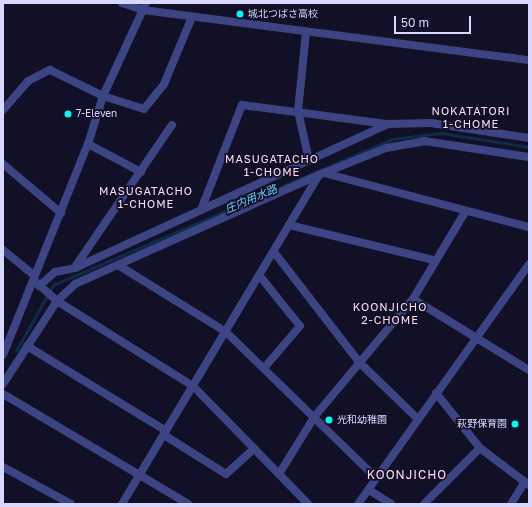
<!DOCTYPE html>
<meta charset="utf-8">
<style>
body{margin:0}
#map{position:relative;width:532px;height:507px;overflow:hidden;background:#111027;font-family:"Golos Text","Noto Sans JP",sans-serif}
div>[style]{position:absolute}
.stream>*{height:3px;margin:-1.5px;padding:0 1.5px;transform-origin:1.5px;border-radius:1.5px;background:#0e2b48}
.minor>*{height:8px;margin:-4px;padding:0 4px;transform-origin:4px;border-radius:4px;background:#3d4484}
.tertiary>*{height:8px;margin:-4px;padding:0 4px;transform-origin:4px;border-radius:4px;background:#3d4484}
.dots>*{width:11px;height:11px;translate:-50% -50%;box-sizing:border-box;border:2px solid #111027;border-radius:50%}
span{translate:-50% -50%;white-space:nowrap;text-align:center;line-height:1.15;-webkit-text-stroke:3.5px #111027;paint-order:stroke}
.poi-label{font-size:10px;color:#d8d8fe}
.left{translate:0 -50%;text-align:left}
.right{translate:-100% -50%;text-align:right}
.neighbourhood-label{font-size:11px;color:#fedaf5;letter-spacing:1px}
.water-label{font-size:11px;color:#69cafa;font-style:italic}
.quarter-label{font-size:12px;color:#fedaf5;letter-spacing:1px}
.frame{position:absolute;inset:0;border:4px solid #d8d8fe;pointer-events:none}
.scale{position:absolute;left:394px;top:16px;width:77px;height:18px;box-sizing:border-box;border:2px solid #d8d8fe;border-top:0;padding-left:5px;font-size:12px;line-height:14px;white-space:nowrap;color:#d8d8fe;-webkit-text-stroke:3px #111027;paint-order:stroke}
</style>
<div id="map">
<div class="stream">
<i style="left:16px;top:351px;width:76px;rotate:-60.7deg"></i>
<i style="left:53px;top:285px;width:369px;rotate:-23.3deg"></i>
<i style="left:392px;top:139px;width:49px;rotate:-7deg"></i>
<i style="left:441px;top:133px;width:89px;rotate:9deg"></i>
</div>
<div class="minor">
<i style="left:306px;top:32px;width:79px;rotate:95.8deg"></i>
<i style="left:298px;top:111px;width:50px;rotate:77.3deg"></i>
<i style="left:3px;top:110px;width:38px;rotate:-49deg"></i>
<i style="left:28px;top:81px;width:25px;rotate:-27deg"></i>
<i style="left:50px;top:70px;width:59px;rotate:26.1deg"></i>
<i style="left:103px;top:96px;width:43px;rotate:17.6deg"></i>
<i style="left:144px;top:109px;width:32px;rotate:-51deg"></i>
<i style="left:164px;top:84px;width:73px;rotate:-67.3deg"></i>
<i style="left:88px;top:144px;width:60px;rotate:27.8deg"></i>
<i style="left:3px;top:164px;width:76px;rotate:40.2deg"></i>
<i style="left:324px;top:173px;width:212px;rotate:14.8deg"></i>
<i style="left:201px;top:210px;width:113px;rotate:-68.7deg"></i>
<i style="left:242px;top:105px;width:146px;rotate:7.5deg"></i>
<i style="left:289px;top:225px;width:149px;rotate:13.6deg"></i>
<i style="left:3px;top:250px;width:41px;rotate:39.1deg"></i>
<i style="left:274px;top:252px;width:139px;rotate:52.3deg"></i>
<i style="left:359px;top:362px;width:81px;rotate:44deg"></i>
<i style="left:118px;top:265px;width:127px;rotate:31.8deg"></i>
<i style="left:226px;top:332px;width:209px;rotate:44.2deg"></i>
<i style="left:75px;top:267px;width:172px;rotate:-55.7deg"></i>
<i style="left:259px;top:275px;width:65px;rotate:51.2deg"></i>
<i style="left:300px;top:326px;width:55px;rotate:130.6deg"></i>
<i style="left:36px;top:282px;width:28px;rotate:42deg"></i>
<i style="left:57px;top:301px;width:160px;rotate:32deg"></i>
<i style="left:193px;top:386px;width:165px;rotate:45.7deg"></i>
<i style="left:39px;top:286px;width:21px;rotate:-41deg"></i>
<i style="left:55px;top:272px;width:20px;rotate:-11deg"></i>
<i style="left:75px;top:268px;width:345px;rotate:-24.7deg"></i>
<i style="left:388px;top:124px;width:43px;rotate:-1.3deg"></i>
<i style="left:431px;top:123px;width:99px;rotate:8.7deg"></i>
<i style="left:413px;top:299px;width:136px;rotate:31.5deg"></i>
<i style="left:27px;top:346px;width:163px;rotate:31.4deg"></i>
<i style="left:3px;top:384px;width:99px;rotate:-57deg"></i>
<i style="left:57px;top:301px;width:25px;rotate:-43deg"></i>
<i style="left:75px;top:284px;width:267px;rotate:-24.1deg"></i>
<i style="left:319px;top:175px;width:72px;rotate:-21.9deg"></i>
<i style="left:386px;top:148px;width:39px;rotate:-10deg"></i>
<i style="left:424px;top:141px;width:106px;rotate:8.7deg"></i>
<i style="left:436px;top:393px;width:70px;rotate:51.3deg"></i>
<i style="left:480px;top:448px;width:61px;rotate:37.1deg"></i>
<i style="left:3px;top:394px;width:215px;rotate:30.7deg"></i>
<i style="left:164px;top:435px;width:73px;rotate:32.2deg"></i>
<i style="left:226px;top:474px;width:38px;rotate:-42deg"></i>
<i style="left:3px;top:467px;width:77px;rotate:28.6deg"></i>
<i style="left:279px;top:474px;width:68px;rotate:-58.2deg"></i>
<i style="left:315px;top:416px;width:153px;rotate:-50.1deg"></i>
<i style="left:413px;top:299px;width:101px;rotate:-59.1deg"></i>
<i style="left:369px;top:490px;width:26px;rotate:32deg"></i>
<i style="left:122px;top:504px;width:383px;rotate:-59.1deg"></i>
<i style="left:358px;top:504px;width:295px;rotate:-54.5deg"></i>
<i style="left:424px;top:504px;width:79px;rotate:-45deg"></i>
<i style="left:511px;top:504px;width:26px;rotate:-58deg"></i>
</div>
<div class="tertiary">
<i style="left:122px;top:3px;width:22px;rotate:18deg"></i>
<i style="left:143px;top:10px;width:389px;rotate:7.4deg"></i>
<i style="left:3px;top:355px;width:227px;rotate:-68.1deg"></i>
<i style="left:88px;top:144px;width:50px;rotate:-72.6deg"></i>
<i style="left:103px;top:96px;width:102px;rotate:-65.2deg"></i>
</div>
<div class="dots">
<i style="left:240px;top:14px;background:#0af7f0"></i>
<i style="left:68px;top:114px;background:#0af7f0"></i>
<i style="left:329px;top:420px;background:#0af7f0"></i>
<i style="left:515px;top:424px;background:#0af7f0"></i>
</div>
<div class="poi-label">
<span class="left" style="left:248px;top:14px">城北つばさ高校</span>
<span class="left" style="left:76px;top:114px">7-Eleven</span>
<span class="left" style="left:337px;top:420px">光和幼稚園</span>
<span class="right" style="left:507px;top:424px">萩野保育園</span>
</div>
<div class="neighbourhood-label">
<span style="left:471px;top:118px">NOKATATORI<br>1-CHOME</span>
<span style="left:272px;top:166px">MASUGATACHO<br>1-CHOME</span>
<span style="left:146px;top:198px">MASUGATACHO<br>1-CHOME</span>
<span style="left:390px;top:314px">KOONJICHO<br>2-CHOME</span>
</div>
<div class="water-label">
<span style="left:251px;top:199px;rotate:-23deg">庄内用水路</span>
</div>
<div class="quarter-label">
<span style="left:407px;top:475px">KOONJICHO</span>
</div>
<div class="frame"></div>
<div class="scale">50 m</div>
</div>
